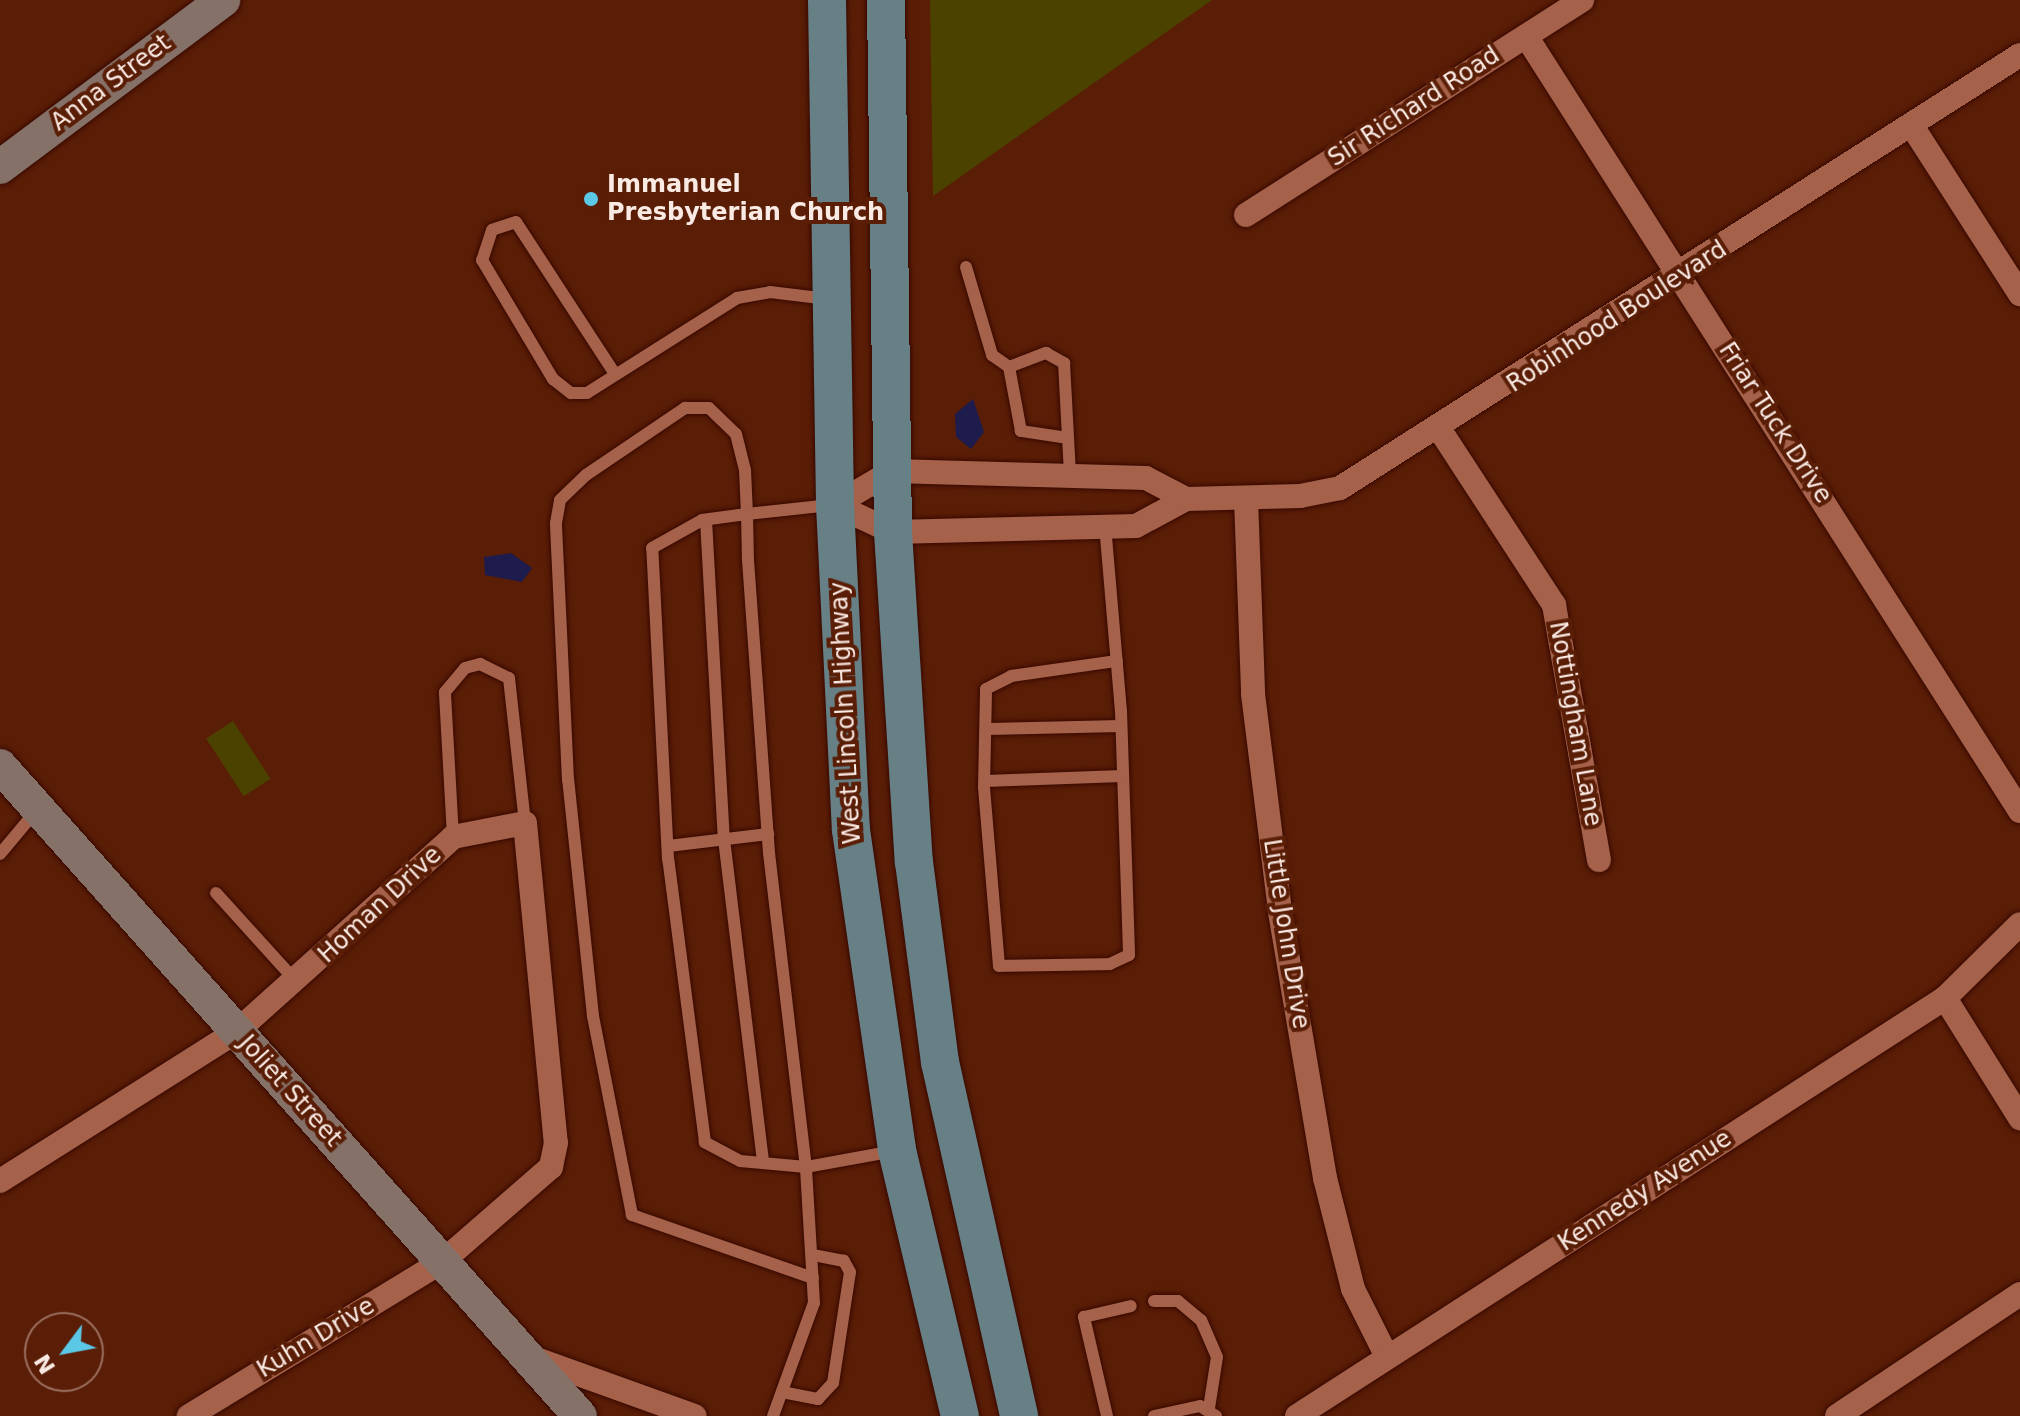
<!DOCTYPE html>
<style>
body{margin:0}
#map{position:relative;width:2020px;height:1416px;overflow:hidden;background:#5a1d06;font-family:"DejaVu Sans",sans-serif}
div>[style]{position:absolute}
.green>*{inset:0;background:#4c4200;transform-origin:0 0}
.water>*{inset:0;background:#1d1c4d}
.roads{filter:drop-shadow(0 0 2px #370900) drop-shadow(0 0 2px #370900)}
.lane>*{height:12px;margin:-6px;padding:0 6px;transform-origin:6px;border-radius:6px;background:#a5614a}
.street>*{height:24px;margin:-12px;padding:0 12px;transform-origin:12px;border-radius:12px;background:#a5614a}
.secondary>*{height:34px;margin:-17px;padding:0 17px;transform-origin:17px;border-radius:17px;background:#867168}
.primary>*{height:38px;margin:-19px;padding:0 19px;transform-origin:19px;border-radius:19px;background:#678085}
.dots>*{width:22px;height:22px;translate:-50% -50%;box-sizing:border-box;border:4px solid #5a1d06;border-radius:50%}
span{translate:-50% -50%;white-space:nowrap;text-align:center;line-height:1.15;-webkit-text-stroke:8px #5a1d06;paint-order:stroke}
.street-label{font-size:24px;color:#faeae4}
.poi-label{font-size:24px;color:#faeae4;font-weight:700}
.left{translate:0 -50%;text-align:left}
.north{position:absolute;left:24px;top:1312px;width:80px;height:80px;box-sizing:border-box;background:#5a1d06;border:2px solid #9a6f5f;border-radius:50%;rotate:238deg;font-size:22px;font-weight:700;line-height:32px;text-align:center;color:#faeae4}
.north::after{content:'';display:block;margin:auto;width:28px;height:36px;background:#5bc8e6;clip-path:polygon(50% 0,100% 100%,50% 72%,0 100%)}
</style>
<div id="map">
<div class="green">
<i style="clip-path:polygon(930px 0,1212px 0,933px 196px)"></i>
<i style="left:233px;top:721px;width:69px;height:32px;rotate:57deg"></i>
</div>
<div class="water">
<i style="clip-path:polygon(973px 399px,984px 432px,971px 449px,956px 437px,955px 414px)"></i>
<i style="clip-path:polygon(511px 553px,532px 568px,522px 582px,485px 575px,484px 557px)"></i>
</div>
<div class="roads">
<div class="lane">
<i style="left:966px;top:267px;width:92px;rotate:73.5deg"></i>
<i style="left:992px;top:355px;width:21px;rotate:35deg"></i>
<i style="left:615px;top:374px;width:181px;rotate:-123.1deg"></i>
<i style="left:516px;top:222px;width:25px;rotate:162deg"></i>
<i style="left:492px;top:230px;width:32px;rotate:108deg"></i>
<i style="left:482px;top:260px;width:139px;rotate:59.2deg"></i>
<i style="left:553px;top:379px;width:23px;rotate:38deg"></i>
<i style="left:571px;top:393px;width:16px"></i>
<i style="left:587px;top:393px;width:178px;rotate:-32.3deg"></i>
<i style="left:737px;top:298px;width:34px;rotate:-10deg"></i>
<i style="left:770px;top:292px;width:58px;rotate:6.9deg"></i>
<i style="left:1068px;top:438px;width:48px;rotate:-171.5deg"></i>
<i style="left:1021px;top:431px;width:65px;rotate:-100.6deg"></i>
<i style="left:1009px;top:367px;width:40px;rotate:-21deg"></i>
<i style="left:1046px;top:353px;width:21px;rotate:29deg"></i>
<i style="left:1064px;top:363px;width:112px;rotate:86.9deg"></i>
<i style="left:706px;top:520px;width:320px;rotate:86.8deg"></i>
<i style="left:724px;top:839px;width:326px;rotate:83.1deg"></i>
<i style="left:1105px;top:525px;width:187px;rotate:85.1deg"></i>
<i style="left:1121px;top:711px;width:244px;rotate:88.1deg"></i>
<i style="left:1129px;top:955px;width:21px;rotate:155deg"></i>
<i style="left:1110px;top:964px;width:111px;rotate:179deg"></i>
<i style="left:999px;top:966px;width:180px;rotate:-94.8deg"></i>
<i style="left:984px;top:787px;width:98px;rotate:-88.8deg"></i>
<i style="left:986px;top:689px;width:28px;rotate:-27deg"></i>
<i style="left:1011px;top:676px;width:107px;rotate:-8.1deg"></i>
<i style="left:988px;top:729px;width:133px;rotate:-1.3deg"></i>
<i style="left:985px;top:781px;width:137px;rotate:-2.1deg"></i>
<i style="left:453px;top:837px;width:145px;rotate:-93.2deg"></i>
<i style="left:445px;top:692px;width:31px;rotate:-50deg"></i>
<i style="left:465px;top:668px;width:16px;rotate:-15deg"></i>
<i style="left:480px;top:664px;width:32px;rotate:26deg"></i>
<i style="left:509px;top:678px;width:146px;rotate:83.7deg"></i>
<i style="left:668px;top:846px;width:101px;rotate:-6.8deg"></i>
<i style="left:0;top:854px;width:56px;rotate:-50.1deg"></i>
<i style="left:216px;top:893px;width:118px;rotate:47.8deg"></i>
<i style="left:813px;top:1278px;width:192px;rotate:-160.8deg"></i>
<i style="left:632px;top:1215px;width:203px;rotate:-101.1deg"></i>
<i style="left:593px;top:1016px;width:237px;rotate:-96deg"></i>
<i style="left:568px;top:780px;width:257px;rotate:-92.7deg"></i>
<i style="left:556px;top:523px;width:23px;rotate:-80deg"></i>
<i style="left:560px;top:500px;width:36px;rotate:-44deg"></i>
<i style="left:586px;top:475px;width:120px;rotate:-34.1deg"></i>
<i style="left:685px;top:408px;width:24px"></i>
<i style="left:709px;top:408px;width:37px;rotate:44deg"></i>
<i style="left:736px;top:434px;width:37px;rotate:76deg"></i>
<i style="left:745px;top:470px;width:44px;rotate:87.4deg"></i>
<i style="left:747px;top:514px;width:46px;rotate:88.8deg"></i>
<i style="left:748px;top:560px;width:294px;rotate:85.9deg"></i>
<i style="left:769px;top:853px;width:316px;rotate:83.3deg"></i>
<i style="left:806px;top:1167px;width:66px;rotate:-174.8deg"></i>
<i style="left:740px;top:1161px;width:40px;rotate:-152deg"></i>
<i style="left:705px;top:1142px;width:285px;rotate:-97.4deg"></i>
<i style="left:668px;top:859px;width:311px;rotate:-92.9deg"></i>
<i style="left:652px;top:548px;width:57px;rotate:-29.2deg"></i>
<i style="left:702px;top:520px;width:45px;rotate:-7.6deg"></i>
<i style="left:747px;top:514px;width:84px;rotate:-6.1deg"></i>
<i style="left:1154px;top:1301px;width:24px"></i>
<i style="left:1178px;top:1301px;width:30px;rotate:40deg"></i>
<i style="left:1201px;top:1320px;width:40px;rotate:66.6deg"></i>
<i style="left:1217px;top:1357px;width:52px;rotate:98.9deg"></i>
<i style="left:782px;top:1392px;width:37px;rotate:11deg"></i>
<i style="left:818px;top:1399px;width:22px;rotate:-47deg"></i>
<i style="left:833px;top:1383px;width:112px;rotate:-81.3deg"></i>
<i style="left:850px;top:1272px;width:13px;rotate:-119deg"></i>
<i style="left:844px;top:1261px;width:32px;rotate:-169deg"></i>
<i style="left:773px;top:1416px;width:120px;rotate:-70.1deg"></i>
<i style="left:814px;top:1303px;width:136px;rotate:-93.4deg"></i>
<i style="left:806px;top:1167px;width:89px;rotate:-10.3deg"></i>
<i style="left:1107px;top:1416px;width:102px;rotate:-103.1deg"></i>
<i style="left:1084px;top:1317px;width:48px;rotate:-13.2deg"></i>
<i style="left:1154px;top:1416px;width:47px;rotate:-12.3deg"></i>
<i style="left:1200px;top:1406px;width:19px;rotate:32deg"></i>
</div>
<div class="street">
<i style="left:1526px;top:36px;width:919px;rotate:57.49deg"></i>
<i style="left:1912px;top:126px;width:200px;rotate:57.3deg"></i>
<i style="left:1246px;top:215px;width:399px;rotate:-32.6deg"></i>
<i style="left:1440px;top:430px;width:209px;rotate:56.9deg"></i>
<i style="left:1554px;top:605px;width:259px;rotate:80deg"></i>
<i style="left:1246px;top:499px;width:195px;rotate:87.9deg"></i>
<i style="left:1253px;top:694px;width:220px;rotate:82.9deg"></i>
<i style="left:1280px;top:912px;width:270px;rotate:80.4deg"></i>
<i style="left:1325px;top:1178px;width:114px;rotate:75.8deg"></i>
<i style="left:1353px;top:1289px;width:76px;rotate:63.4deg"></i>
<i style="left:835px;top:505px;width:64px;rotate:25deg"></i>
<i style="left:893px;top:532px;width:243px;rotate:-1.4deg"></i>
<i style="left:1136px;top:526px;width:57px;rotate:-28.4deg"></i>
<i style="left:1186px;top:499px;width:114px;rotate:-1.5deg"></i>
<i style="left:1300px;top:496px;width:41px;rotate:-11.3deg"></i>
<i style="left:1340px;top:488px;width:806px;rotate:-32.49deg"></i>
<i style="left:835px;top:505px;width:66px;rotate:-30.8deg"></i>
<i style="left:892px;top:471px;width:254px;rotate:1.6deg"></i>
<i style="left:1146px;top:478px;width:45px;rotate:27.7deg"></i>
<i style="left:1945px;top:998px;width:142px;rotate:58deg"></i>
<i style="left:0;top:1181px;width:279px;rotate:-32.3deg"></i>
<i style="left:236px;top:1032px;width:292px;rotate:-41.9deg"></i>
<i style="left:453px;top:837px;width:73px;rotate:-11deg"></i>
<i style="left:525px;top:823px;width:321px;rotate:84.5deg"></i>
<i style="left:556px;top:1143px;width:25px;rotate:102deg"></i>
<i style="left:551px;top:1167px;width:143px;rotate:139deg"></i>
<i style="left:443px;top:1261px;width:298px;rotate:148.6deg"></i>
<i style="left:528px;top:1356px;width:177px;rotate:19.8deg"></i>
<i style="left:1297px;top:1416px;width:771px;rotate:-32.82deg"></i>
<i style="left:1945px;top:998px;width:105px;rotate:-44.6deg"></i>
<i style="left:1837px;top:1416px;width:220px;rotate:-33.7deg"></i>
</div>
<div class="secondary">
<i style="left:0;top:167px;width:279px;rotate:-36.8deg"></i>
<i style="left:0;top:766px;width:871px;rotate:48.26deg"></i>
</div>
<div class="primary">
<i style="left:827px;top:0;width:505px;rotate:89.09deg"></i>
<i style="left:835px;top:505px;width:325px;rotate:87.2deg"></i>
<i style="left:851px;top:830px;width:323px;rotate:81.8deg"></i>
<i style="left:897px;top:1150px;width:273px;rotate:76.7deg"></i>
<i style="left:886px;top:0;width:532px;rotate:89.25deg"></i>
<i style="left:893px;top:532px;width:331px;rotate:86.4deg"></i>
<i style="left:914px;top:862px;width:202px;rotate:82.6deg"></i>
<i style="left:940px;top:1062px;width:363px;rotate:77.4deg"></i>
</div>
</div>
<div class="dots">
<i style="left:591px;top:199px;background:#5bc8e6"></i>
</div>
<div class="street-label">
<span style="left:111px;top:83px;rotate:-37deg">Anna Street</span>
<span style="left:1414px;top:107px;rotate:-33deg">Sir Richard Road</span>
<span style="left:1617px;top:317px;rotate:-33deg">Robinhood Boulevard</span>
<span style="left:1775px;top:423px;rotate:57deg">Friar Tuck Drive</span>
<span style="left:846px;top:713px;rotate:-93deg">West Lincoln Highway</span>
<span style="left:1575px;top:724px;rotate:80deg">Nottingham Lane</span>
<span style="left:380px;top:905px;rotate:-43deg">Homan Drive</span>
<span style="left:1286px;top:934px;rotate:81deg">Little John Drive</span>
<span style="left:290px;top:1091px;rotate:48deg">Joliet Street</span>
<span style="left:1645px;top:1191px;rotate:-33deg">Kennedy Avenue</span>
<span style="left:316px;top:1338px;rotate:-31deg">Kuhn Drive</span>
</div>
<div class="poi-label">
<span class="left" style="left:607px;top:199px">Immanuel<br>Presbyterian Church</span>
</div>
<div class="north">N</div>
</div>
